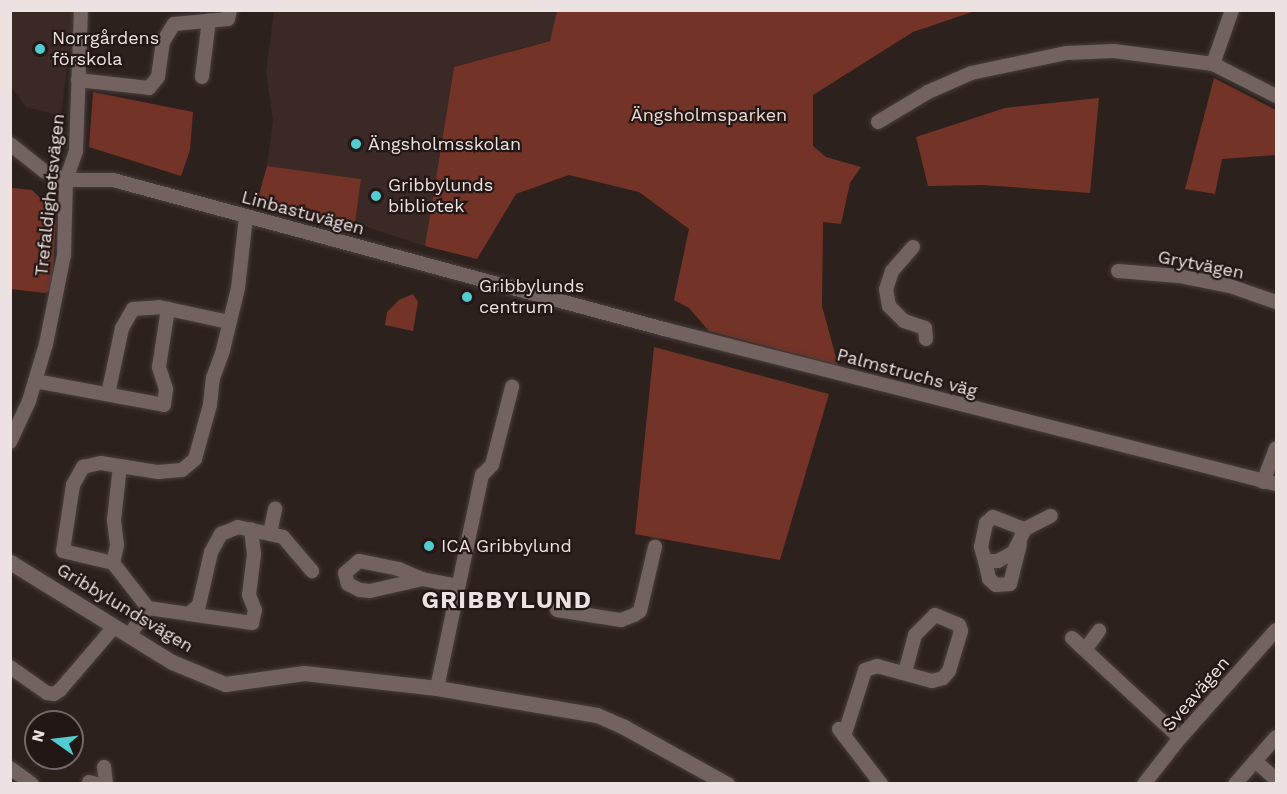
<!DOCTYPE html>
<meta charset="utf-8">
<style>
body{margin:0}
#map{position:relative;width:1287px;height:794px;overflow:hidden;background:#2d211e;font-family:"Work Sans",sans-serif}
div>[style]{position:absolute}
.built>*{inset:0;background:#3b2925}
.green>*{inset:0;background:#743327}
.roads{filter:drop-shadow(0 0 2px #483e3c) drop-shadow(0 0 2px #483e3c)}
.street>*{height:14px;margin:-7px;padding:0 7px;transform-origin:7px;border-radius:7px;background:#726360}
.secondary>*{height:15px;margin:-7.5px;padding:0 7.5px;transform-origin:7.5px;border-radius:7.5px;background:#726360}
.dots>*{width:16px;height:16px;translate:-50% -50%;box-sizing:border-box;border:3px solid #231715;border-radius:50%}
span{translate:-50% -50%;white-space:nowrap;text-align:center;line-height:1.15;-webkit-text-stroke:4.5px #231715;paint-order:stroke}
.poi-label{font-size:18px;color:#ebe2e1}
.left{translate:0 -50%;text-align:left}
.park-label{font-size:18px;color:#f0dad5}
.street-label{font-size:18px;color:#ebe2e1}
.district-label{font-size:24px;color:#ebe2e1;font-weight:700;letter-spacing:1.5px}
.frame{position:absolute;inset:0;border:12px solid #ebe2e1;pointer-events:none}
.north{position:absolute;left:24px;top:710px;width:60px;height:60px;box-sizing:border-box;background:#231715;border:2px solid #736867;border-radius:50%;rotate:284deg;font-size:16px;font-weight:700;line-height:24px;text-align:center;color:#ebe2e1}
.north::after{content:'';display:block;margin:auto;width:21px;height:27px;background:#51ccd1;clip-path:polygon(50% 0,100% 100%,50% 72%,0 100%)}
</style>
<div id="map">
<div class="built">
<i style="clip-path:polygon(11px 10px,74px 11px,61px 116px,26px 107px,11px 87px)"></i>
<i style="clip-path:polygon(274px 11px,557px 11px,551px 40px,454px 67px,425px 246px,355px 223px,361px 179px,267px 166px,273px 121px,266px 71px)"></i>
</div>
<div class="green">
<i style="clip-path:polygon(557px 11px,975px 11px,913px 32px,813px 95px,813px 146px,826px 157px,861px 167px,850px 183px,841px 224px,823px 222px,822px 306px,838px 365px,709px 331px,689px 308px,674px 300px,689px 229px,639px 192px,569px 175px,516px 194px,477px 259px,425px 246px,454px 67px,550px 41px)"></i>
<i style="clip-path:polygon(1214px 78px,1276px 110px,1276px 155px,1222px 159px,1215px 194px,1185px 189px)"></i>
<i style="clip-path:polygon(93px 92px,193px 112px,190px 150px,181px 176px,89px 147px)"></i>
<i style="clip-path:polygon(1099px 98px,1090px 193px,983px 185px,928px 186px,916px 137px,1005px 108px)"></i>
<i style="clip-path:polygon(267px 166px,361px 179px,355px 223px,340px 224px,267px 206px,258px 198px)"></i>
<i style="clip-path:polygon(13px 188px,32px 190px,56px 214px,52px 290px,45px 293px,11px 289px,11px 189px)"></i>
<i style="clip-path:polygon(413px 294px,418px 302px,413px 331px,385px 325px,387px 312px,399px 300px)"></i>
<i style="clip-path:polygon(654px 347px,829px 394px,780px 560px,635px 534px)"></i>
</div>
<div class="roads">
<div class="street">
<i style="left:1213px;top:64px;width:57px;rotate:-70.6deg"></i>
<i style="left:202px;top:77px;width:57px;rotate:-83deg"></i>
<i style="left:78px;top:80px;width:71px;rotate:6.4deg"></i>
<i style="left:149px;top:88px;width:14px;rotate:-51deg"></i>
<i style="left:158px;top:77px;width:35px;rotate:-82deg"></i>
<i style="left:163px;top:42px;width:21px;rotate:-59deg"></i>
<i style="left:174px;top:24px;width:54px;rotate:-5.3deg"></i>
<i style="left:228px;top:19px;width:9px;rotate:-77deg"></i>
<i style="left:878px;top:122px;width:58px;rotate:-31deg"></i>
<i style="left:928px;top:92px;width:47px;rotate:-23.8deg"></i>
<i style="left:971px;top:73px;width:98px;rotate:-11.8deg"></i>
<i style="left:1067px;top:53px;width:47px;rotate:-2.4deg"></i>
<i style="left:1114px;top:51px;width:100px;rotate:7.5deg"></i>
<i style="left:1213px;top:64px;width:71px;rotate:26.9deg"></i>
<i style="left:10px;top:144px;width:43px;rotate:38.5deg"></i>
<i style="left:44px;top:171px;width:24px;rotate:22deg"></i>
<i style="left:66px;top:180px;width:47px"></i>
<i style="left:113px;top:180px;width:571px;rotate:15.13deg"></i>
<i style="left:664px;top:329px;width:631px;rotate:14.21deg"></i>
<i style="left:913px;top:247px;width:32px;rotate:131deg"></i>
<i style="left:892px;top:271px;width:19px;rotate:108deg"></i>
<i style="left:886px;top:289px;width:17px;rotate:80deg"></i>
<i style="left:889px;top:306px;width:21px;rotate:45deg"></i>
<i style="left:904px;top:321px;width:22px;rotate:18deg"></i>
<i style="left:925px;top:328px;width:11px;rotate:85deg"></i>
<i style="left:1118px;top:271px;width:61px;rotate:4.7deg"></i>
<i style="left:1179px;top:276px;width:52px;rotate:11.1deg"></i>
<i style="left:1230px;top:286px;width:49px;rotate:19.2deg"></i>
<i style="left:35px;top:381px;width:131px;rotate:10.5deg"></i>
<i style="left:164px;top:405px;width:16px;rotate:-83deg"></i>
<i style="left:166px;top:389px;width:23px;rotate:-108deg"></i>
<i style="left:159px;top:367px;width:59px;rotate:-81.2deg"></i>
<i style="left:108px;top:394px;width:67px;rotate:-78deg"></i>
<i style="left:122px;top:328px;width:22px;rotate:-60deg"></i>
<i style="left:133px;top:309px;width:26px;rotate:-4deg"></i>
<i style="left:159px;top:307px;width:72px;rotate:12.1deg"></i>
<i style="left:10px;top:442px;width:45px;rotate:-65.1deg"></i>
<i style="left:29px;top:401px;width:59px;rotate:-73.4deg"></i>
<i style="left:46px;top:344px;width:91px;rotate:-78.6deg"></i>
<i style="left:64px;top:255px;width:75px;rotate:-88.5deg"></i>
<i style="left:66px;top:180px;width:31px;rotate:-71deg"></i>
<i style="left:76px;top:151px;width:141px;rotate:-88deg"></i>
<i style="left:1263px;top:482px;width:36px;rotate:-69deg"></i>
<i style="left:1025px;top:529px;width:25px;rotate:116deg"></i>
<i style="left:1014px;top:552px;width:18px;rotate:151deg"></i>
<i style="left:998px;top:561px;width:13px;rotate:180deg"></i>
<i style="left:985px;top:561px;width:15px;rotate:-106deg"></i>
<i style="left:981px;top:547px;width:25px;rotate:-78deg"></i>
<i style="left:986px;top:523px;width:9px;rotate:-41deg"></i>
<i style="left:993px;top:517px;width:34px;rotate:21deg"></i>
<i style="left:1025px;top:529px;width:29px;rotate:-27deg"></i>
<i style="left:270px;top:533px;width:25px;rotate:-78deg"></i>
<i style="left:985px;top:561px;width:18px;rotate:77deg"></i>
<i style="left:989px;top:579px;width:9px;rotate:41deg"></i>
<i style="left:996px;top:585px;width:14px;rotate:-4deg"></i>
<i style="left:1010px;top:584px;width:41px;rotate:-76deg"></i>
<i style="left:113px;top:563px;width:18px;rotate:-77deg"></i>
<i style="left:117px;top:545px;width:25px;rotate:-97deg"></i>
<i style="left:114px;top:520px;width:54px;rotate:-83.7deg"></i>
<i style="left:422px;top:579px;width:25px;rotate:-157deg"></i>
<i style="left:399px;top:569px;width:41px;rotate:-168.7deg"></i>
<i style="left:359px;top:561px;width:18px;rotate:139deg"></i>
<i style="left:345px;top:573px;width:11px;rotate:75deg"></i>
<i style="left:348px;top:584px;width:13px;rotate:27deg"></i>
<i style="left:360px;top:590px;width:10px;rotate:6deg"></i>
<i style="left:370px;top:591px;width:53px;rotate:-13deg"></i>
<i style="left:422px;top:579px;width:36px;rotate:11deg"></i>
<i style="left:148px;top:608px;width:41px;rotate:8.3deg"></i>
<i style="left:189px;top:614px;width:13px;rotate:-42deg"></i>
<i style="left:199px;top:605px;width:54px;rotate:-77.2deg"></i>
<i style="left:211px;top:552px;width:21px;rotate:-61deg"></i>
<i style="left:221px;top:534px;width:18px;rotate:-22deg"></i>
<i style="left:238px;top:527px;width:46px;rotate:12.5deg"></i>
<i style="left:283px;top:537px;width:45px;rotate:49.5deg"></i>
<i style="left:557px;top:610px;width:65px;rotate:8.9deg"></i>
<i style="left:621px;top:620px;width:14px;rotate:-21deg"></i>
<i style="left:634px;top:615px;width:7px;rotate:-34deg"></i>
<i style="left:640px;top:611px;width:66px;rotate:-76.8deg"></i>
<i style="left:189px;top:614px;width:64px;rotate:8.1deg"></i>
<i style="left:252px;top:623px;width:13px;rotate:-77deg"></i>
<i style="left:255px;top:610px;width:16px;rotate:-112deg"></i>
<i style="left:249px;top:595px;width:41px;rotate:-83deg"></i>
<i style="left:254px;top:554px;width:25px;rotate:-97deg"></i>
<i style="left:129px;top:636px;width:34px;rotate:-56deg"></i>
<i style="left:148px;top:608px;width:57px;rotate:-127.9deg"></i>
<i style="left:113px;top:563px;width:51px;rotate:-166.5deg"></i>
<i style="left:63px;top:551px;width:67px;rotate:-81.4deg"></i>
<i style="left:73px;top:485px;width:21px;rotate:-61deg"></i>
<i style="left:83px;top:467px;width:18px;rotate:-13deg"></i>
<i style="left:101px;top:463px;width:58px;rotate:9deg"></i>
<i style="left:158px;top:472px;width:24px;rotate:-5deg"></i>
<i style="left:182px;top:470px;width:17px;rotate:-40deg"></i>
<i style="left:195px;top:459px;width:56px;rotate:-74.5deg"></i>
<i style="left:210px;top:405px;width:27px;rotate:-84deg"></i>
<i style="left:213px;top:378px;width:30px;rotate:-70deg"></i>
<i style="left:223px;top:350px;width:64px;rotate:-76.4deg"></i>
<i style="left:238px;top:288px;width:71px;rotate:-83.6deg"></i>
<i style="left:1072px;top:638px;width:147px;rotate:42.8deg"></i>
<i style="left:1085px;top:650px;width:24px;rotate:-54deg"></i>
<i style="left:10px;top:667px;width:45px;rotate:35.1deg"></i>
<i style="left:47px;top:693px;width:7px;rotate:8deg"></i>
<i style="left:54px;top:694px;width:7px;rotate:-34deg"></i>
<i style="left:60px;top:690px;width:83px;rotate:-49.4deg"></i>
<i style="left:437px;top:688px;width:218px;rotate:-78.1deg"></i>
<i style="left:482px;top:475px;width:14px;rotate:-45deg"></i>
<i style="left:492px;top:465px;width:81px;rotate:-75.6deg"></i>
<i style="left:839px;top:729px;width:69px;rotate:52.6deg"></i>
<i style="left:844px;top:736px;width:69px;rotate:-72.3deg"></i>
<i style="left:865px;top:670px;width:13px;rotate:-18deg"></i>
<i style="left:877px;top:666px;width:57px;rotate:15.3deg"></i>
<i style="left:932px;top:681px;width:11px;rotate:-15deg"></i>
<i style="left:943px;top:678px;width:9px;rotate:-49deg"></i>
<i style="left:949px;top:671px;width:42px;rotate:-73.3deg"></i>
<i style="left:961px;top:631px;width:6px;rotate:-108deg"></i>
<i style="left:959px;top:625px;width:26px;rotate:-157deg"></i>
<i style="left:935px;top:615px;width:28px;rotate:135deg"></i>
<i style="left:915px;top:635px;width:39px;rotate:105deg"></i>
<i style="left:1255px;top:761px;width:28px;rotate:41deg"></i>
<i style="left:104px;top:767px;width:17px;rotate:83deg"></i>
<i style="left:10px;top:768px;width:27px;rotate:36deg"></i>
<i style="left:89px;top:782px;width:7px;rotate:16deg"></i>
<i style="left:1144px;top:784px;width:58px;rotate:-52deg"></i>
<i style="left:1180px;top:738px;width:144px;rotate:-48.4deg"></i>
<i style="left:1235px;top:784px;width:62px;rotate:-48.9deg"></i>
</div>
<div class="secondary">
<i style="left:10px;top:562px;width:190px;rotate:31.7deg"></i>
<i style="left:172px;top:662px;width:57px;rotate:22.5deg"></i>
<i style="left:225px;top:684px;width:80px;rotate:-7.9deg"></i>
<i style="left:304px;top:673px;width:134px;rotate:6.4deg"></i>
<i style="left:437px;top:688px;width:162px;rotate:9.6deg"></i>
<i style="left:597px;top:715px;width:30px;rotate:24deg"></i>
<i style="left:624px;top:727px;width:118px;rotate:29deg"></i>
</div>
</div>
<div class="dots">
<i style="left:40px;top:49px;background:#51ccd1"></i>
<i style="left:356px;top:144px;background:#51ccd1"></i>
<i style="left:376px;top:196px;background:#51ccd1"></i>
<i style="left:467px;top:297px;background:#51ccd1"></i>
<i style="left:429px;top:546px;background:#51ccd1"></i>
</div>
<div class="poi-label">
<span class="left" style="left:52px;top:49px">Norrgårdens<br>förskola</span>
<span class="left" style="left:368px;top:144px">Ängsholmsskolan</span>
<span class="left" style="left:388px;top:196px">Gribbylunds<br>bibliotek</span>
<span class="left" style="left:479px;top:297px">Gribbylunds<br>centrum</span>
<span class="left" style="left:441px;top:546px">ICA Gribbylund</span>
</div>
<div class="park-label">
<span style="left:709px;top:115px">Ängsholmsparken</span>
</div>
<div class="street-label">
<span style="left:50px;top:195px;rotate:-84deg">Trefaldighetsvägen</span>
<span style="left:303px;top:213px;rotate:15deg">Linbastuvägen</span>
<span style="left:1201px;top:265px;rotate:11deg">Grytvägen</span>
<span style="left:907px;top:373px;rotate:15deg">Palmstruchs väg</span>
<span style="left:125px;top:608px;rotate:31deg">Gribbylundsvägen</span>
<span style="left:1196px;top:694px;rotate:-49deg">Sveavägen</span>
</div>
<div class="district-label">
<span style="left:507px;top:601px">GRIBBYLUND</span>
</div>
<div class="frame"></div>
<div class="north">N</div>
</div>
